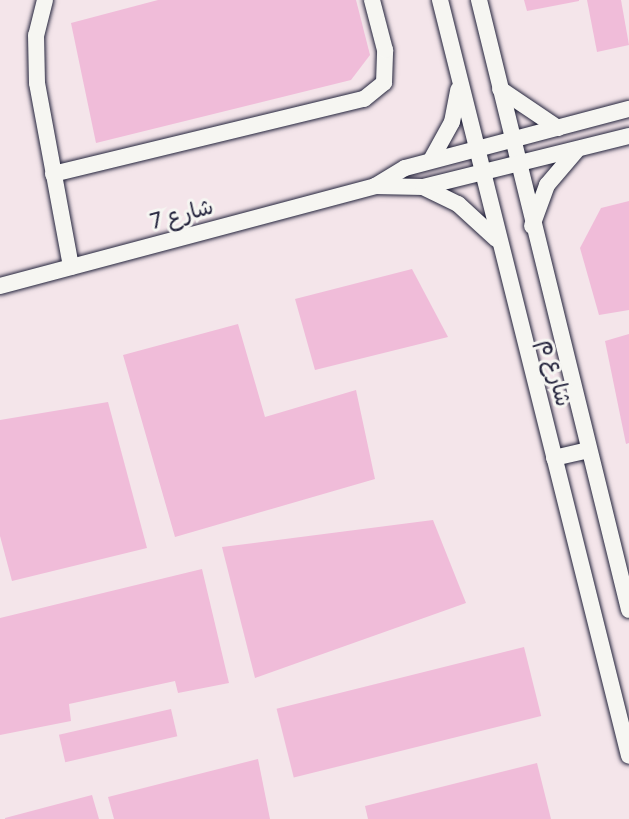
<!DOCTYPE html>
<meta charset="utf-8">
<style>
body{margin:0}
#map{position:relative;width:629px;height:819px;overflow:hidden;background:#f6f6f2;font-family:Pangolin,"Playpen Sans Arabic",sans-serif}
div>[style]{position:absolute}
.built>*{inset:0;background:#f4e5ea;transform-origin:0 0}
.building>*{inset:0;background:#f0bcd9;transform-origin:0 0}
.roads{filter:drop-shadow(0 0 2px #22223b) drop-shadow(0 0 2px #22223b)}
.minor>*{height:16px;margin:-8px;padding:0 8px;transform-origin:8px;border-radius:8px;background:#f6f6f2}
span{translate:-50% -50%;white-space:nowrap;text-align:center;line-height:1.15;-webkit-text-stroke:6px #f6f6f2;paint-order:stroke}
.street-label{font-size:22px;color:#22223b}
</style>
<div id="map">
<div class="built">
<i style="left:0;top:0;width:629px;height:819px"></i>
</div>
<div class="building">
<i style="clip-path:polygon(158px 0,356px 0,370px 55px,351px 80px,96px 143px,71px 23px)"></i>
<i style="clip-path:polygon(524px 0,579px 0,579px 1px,527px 11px)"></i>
<i style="clip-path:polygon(587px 0,621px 0,629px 45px,597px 52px)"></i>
<i style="clip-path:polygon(629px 201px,629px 310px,599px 315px,580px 248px,601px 208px)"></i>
<i style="clip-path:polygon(412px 269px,448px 337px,315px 370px,295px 299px)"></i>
<i style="clip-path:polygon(238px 324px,265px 417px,356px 390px,375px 479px,175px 537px,123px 355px)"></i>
<i style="clip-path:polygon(629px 334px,629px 443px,626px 444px,605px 341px)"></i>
<i style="clip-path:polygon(108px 402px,147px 548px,12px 581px,0 536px,0 420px)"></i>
<i style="clip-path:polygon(433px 520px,466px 603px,255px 678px,222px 547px)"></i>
<i style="clip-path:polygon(202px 569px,229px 683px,178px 693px,175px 681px,69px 704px,71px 721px,0 735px,0 618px)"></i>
<i style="left:524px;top:647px;width:71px;height:255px;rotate:76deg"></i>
<i style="left:171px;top:709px;width:28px;height:115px;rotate:77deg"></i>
<i style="clip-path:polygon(258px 759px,270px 819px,114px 819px,108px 797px)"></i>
<i style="clip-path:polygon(537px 763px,551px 819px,368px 819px,365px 806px)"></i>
<i style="clip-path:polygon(92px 795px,99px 819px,5px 819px,5px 818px)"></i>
</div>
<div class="roads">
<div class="minor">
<i style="left:45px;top:0;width:36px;rotate:104deg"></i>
<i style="left:36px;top:35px;width:48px;rotate:88.8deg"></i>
<i style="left:37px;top:83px;width:187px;rotate:79.5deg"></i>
<i style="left:440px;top:0;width:779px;rotate:75.96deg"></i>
<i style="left:479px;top:0;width:628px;rotate:76.18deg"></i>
<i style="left:500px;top:89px;width:70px;rotate:33.9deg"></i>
<i style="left:431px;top:160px;width:43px;rotate:-61.1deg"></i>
<i style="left:452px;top:122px;width:33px;rotate:-79deg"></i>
<i style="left:53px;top:174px;width:320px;rotate:-13.6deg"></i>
<i style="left:364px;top:99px;width:26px;rotate:-39deg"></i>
<i style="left:384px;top:83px;width:33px;rotate:-88deg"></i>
<i style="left:385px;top:50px;width:52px;rotate:-104.6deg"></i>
<i style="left:375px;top:186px;width:48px;rotate:1.2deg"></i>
<i style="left:423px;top:187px;width:212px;rotate:-13.9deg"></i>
<i style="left:423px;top:187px;width:39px;rotate:26deg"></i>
<i style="left:458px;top:204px;width:52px;rotate:42.6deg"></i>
<i style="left:532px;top:226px;width:44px;rotate:-69.9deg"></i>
<i style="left:547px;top:185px;width:45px;rotate:-49.5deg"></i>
<i style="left:0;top:286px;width:388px;rotate:-14.9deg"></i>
<i style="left:375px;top:186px;width:35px;rotate:-31deg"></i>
<i style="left:405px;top:168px;width:232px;rotate:-14.8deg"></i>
<i style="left:554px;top:458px;width:35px;rotate:-13deg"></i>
</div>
</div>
<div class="street-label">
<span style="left:182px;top:215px;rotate:-15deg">شارع 7</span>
<span style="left:555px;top:373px;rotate:76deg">شارع م</span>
</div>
</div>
